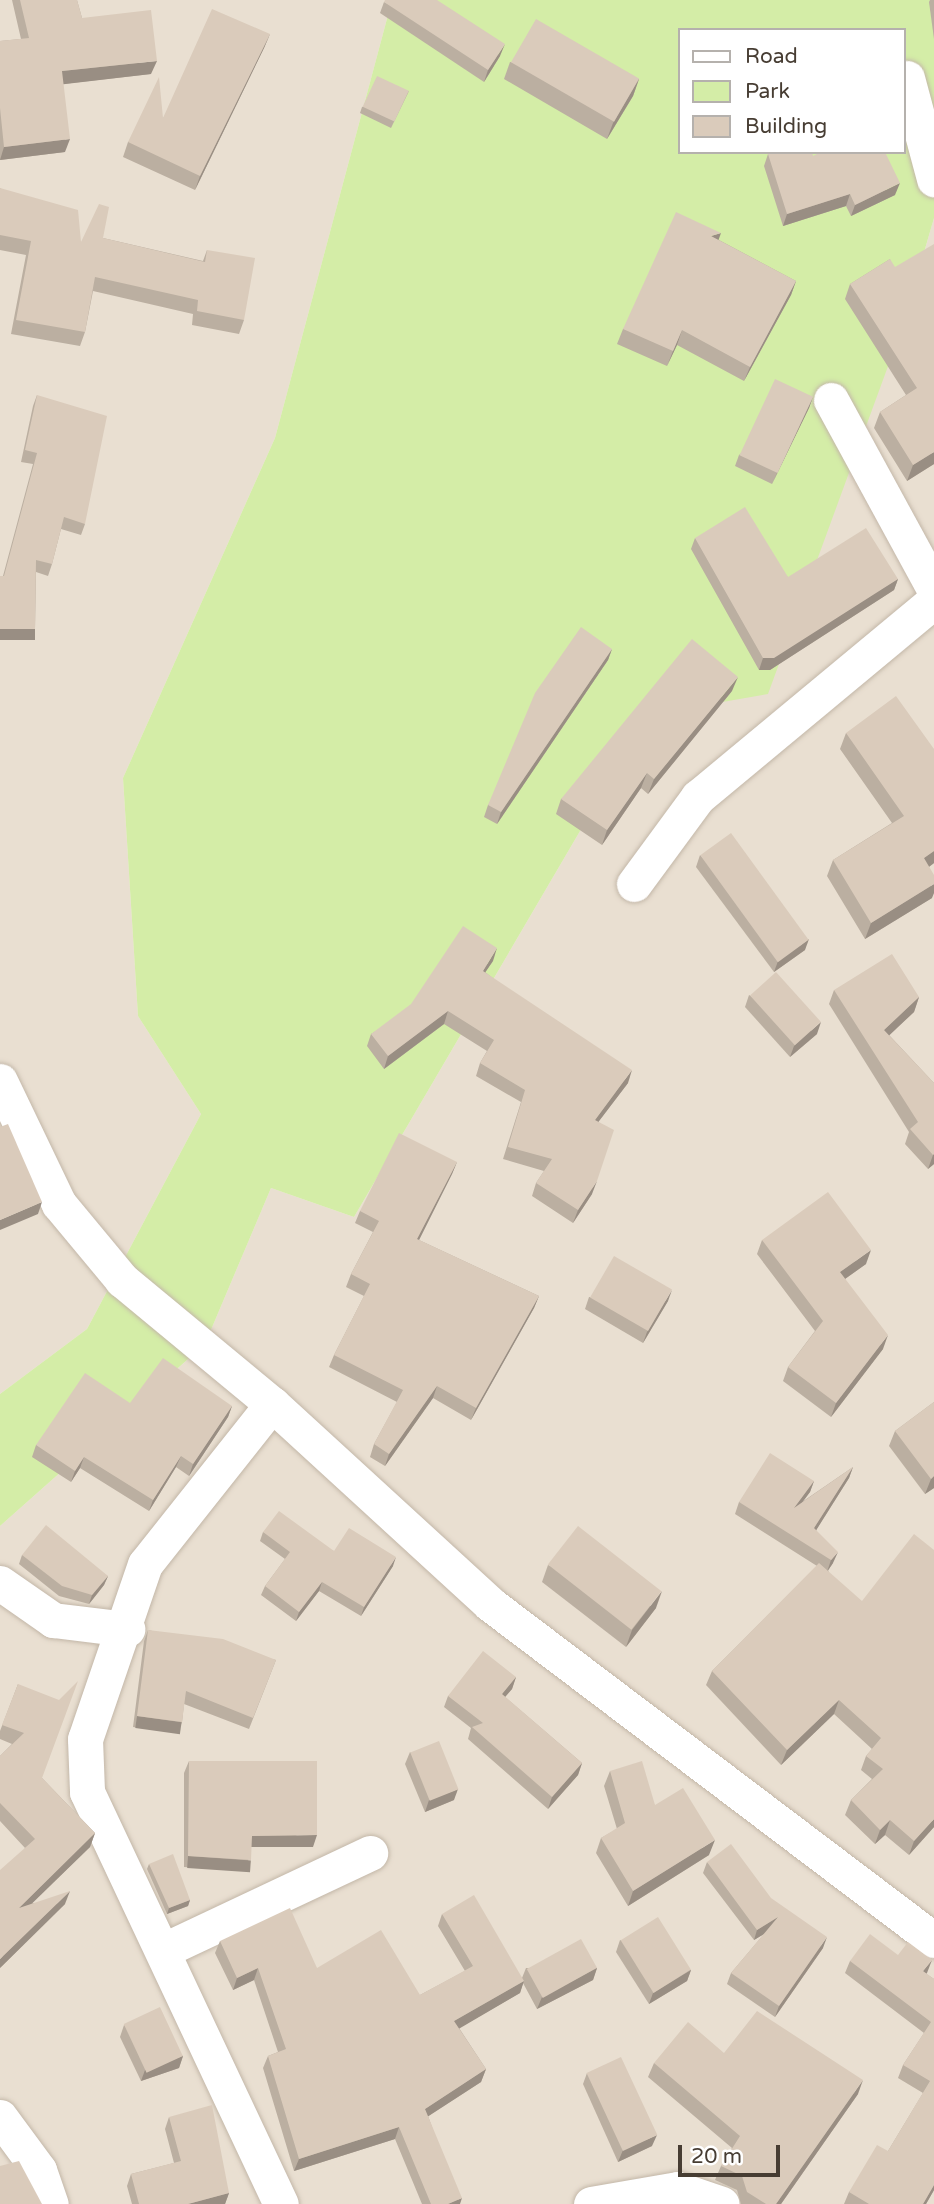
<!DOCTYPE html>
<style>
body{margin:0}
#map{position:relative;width:934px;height:2204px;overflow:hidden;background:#f4eee4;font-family:"Varela Round",sans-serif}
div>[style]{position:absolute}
.residential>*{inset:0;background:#e9dfd1}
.green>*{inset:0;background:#d4eda7}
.roads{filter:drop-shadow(0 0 2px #c3b7a8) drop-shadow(0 0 2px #c3b7a8)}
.minor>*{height:35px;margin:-17.5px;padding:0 17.5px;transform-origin:17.5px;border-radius:17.5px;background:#fff}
.wall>*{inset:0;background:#bbafa1}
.shaded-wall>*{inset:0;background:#998e83;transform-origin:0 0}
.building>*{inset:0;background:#dacbbb;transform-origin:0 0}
span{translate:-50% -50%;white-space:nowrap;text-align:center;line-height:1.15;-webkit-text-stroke:7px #fff;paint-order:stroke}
.legend{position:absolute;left:678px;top:28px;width:228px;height:126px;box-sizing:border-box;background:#fff;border:2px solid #b5b1ad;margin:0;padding:9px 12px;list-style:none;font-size:21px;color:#473d33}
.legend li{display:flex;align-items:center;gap:14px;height:35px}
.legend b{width:35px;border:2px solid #b5b1ad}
.scale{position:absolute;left:678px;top:2145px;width:102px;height:32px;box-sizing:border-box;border:4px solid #473d33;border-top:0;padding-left:9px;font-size:21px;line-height:24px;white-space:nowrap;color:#473d33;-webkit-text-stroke:5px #fff;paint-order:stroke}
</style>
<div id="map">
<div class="residential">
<i style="clip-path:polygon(0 0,392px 0,275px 438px,123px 778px,138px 1016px,201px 1114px,87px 1329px,0 1394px)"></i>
<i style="clip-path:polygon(934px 218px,934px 2204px,0 2204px,0 1526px,205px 1344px,271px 1188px,354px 1217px,648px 715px,902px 328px)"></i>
</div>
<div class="green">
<i style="clip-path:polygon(evenodd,392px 0,934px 0,934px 218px,902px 328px,768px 694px,648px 715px,354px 1217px,271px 1188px,205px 1344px,0 1526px,0 1394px,87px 1329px,201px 1114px,138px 1016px,123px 778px,275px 438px,392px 0,680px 30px,904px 30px,904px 152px,680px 152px,680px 30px)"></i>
</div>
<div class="roads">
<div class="minor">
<i style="left:907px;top:78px;width:105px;rotate:75deg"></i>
<i style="left:831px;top:400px;width:215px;rotate:61.4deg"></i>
<i style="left:634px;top:884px;width:108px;rotate:-53.7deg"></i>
<i style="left:698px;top:797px;width:307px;rotate:-39.7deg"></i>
<i style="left:0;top:1081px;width:136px;rotate:64.4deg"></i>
<i style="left:59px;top:1204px;width:99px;rotate:50.3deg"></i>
<i style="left:122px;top:1280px;width:195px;rotate:39.6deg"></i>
<i style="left:272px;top:1404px;width:296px;rotate:42.5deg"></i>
<i style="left:490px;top:1604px;width:557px;rotate:37.12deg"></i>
<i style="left:272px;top:1404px;width:204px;rotate:128.4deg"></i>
<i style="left:145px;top:1564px;width:185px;rotate:108.9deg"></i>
<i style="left:85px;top:1739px;width:53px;rotate:87.8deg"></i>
<i style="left:87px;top:1792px;width:455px;rotate:64.8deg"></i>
<i style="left:0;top:1583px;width:65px;rotate:34.9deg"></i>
<i style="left:53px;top:1620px;width:75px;rotate:6.9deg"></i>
<i style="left:164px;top:1950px;width:228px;rotate:-25.2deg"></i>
<i style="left:0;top:2117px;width:66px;rotate:53.7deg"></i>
<i style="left:39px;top:2170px;width:36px;rotate:71deg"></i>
<i style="left:591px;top:2204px;width:88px;rotate:-9.8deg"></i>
<i style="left:678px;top:2189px;width:46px;rotate:18.8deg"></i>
</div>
</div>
<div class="wall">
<i style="clip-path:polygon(12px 0,77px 0,82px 18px,151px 74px,63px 84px,65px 152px,0 160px,0 41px,21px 39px)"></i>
<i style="clip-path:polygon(930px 0,934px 0,934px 39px,929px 2px)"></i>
<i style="clip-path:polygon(384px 2px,500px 56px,484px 82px,380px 13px)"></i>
<i style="clip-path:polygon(270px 34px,264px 48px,195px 190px,123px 157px,128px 142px,163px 118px)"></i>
<i style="clip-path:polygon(510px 62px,639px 79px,633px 96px,607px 139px,504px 79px)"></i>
<i style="clip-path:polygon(409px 91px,391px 128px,360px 113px,362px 107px)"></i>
<i style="clip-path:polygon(768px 154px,813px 156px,895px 195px,851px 216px,846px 206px,783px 226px,764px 166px)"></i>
<i style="clip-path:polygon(0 188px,81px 242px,103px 238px,203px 261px,207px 250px,244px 320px,239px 334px,192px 325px,193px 314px,93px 291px,85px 332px,80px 346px,11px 334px,26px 255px,0 250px)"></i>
<i style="clip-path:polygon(719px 240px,796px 281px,791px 295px,744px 381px,677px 345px,667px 366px,617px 344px,623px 329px)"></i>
<i style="clip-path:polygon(890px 259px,934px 464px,907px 481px,874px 428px,880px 412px,906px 395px,845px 299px,850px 284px)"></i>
<i style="clip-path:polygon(37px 395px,85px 524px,81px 535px,61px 529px,52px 564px,48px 576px,36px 572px,35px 629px,31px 640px,0 640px,0 576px,3px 576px,33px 464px,21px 462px,33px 406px)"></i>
<i style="clip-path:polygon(813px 397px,809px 408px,772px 484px,735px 466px,739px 455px)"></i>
<i style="clip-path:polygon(695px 538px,788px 577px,898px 579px,894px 590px,770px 670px,759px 670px,691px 549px)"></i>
<i style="clip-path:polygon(612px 649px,608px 660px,497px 824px,484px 817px,488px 805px)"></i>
<i style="clip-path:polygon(732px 691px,648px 794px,641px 788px,602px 845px,556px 814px,561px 799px)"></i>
<i style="clip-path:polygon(846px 733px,934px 749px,934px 863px,929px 867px,932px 898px,865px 939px,827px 876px,833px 860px,892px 823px,840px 749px)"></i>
<i style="clip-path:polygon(700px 855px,805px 950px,774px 972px,696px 867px)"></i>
<i style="clip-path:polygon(493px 961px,485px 972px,628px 1083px,598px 1122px,592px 1194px,573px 1223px,532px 1196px,536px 1183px,544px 1171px,503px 1159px,521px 1102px,476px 1076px,480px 1063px,487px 1051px,444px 1024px,384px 1069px,367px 1046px,371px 1034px)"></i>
<i style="clip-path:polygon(834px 990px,919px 997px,914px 1012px,889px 1035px,934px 1083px,934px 1164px,928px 1169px,905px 1144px,909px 1132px,829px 1004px)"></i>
<i style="clip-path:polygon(749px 995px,817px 1034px,790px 1057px,745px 1007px)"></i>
<i style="clip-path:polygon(457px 1162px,452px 1174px,419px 1240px,539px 1296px,534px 1308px,471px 1420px,433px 1398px,385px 1466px,370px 1457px,374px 1444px,397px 1402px,329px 1367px,334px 1355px,364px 1296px,346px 1287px,351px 1274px,373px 1232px,355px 1223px,360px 1211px)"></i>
<i style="clip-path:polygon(762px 1240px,866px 1264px,845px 1279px,883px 1349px,831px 1417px,783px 1381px,788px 1367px,815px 1331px,757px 1254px)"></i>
<i style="clip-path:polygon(589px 1297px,668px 1301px,643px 1343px,585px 1309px)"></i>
<i style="clip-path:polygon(934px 1402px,934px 1488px,925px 1494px,889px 1446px,895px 1431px)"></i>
<i style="clip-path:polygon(130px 1403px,232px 1406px,228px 1417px,189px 1476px,176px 1467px,149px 1511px,80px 1468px,71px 1482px,32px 1457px,36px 1445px)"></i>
<i style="clip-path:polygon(853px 1467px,849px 1478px,816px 1530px,833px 1563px,828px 1570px,934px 1827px,909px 1855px,885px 1835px,875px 1844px,845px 1815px,851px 1800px,872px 1779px,861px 1770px,866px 1756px,872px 1749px,834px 1714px,781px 1765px,706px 1685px,712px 1671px,817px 1566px,735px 1514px,739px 1502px,814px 1481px,810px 1492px,802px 1502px)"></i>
<i style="clip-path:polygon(263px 1532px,334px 1551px,393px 1566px,361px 1616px,319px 1591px,296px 1621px,261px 1595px,265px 1586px,285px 1559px,260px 1541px)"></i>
<i style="clip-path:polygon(22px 1555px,108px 1576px,104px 1585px,89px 1604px,59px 1596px,19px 1564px)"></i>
<i style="clip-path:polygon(548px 1565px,656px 1608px,626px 1647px,542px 1582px)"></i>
<i style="clip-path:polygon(148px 1630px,276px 1660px,249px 1729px,184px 1704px,182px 1722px,178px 1733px,133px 1727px,144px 1641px)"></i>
<i style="clip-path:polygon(516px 1677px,512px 1689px,505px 1697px,582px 1763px,578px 1775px,548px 1809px,468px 1739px,471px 1728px,444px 1707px,448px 1696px)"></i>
<i style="clip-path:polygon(18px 1684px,42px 1778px,95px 1833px,90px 1847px,32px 1903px,65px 1904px,0 1968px,25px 1848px,0 1821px,0 1756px,12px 1744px,0 1739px,0 1731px)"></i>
<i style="clip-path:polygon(410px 1752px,454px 1800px,425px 1812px,405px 1764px)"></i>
<i style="clip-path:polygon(189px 1761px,313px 1847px,251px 1847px,246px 1871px,184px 1867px,184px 1773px)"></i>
<i style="clip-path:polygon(610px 1771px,655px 1805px,709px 1855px,628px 1906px,596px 1853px,601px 1838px,617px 1829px,604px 1786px)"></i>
<i style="clip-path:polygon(707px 1862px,823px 1948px,775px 2017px,727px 1984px,731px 1973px,764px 1934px,754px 1940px,703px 1873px)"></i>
<i style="clip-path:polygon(149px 1864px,190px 1900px,188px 1906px,167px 1914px,147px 1869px)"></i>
<i style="clip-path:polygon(442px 1914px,522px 1978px,526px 1968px,597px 1968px,593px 1980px,537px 2009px,523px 1983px,520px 1993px,459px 2028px,486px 2069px,481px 2082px,428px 2116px,460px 2204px,422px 2204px,395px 2139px,294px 2171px,263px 2068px,268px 2056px,278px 2052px,254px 1980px,233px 1990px,215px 1953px,220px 1941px,317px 1968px,420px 1995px,465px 1971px,438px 1926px)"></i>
<i style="clip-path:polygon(620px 1940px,691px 1970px,687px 1981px,649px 2004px,616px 1952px)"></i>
<i style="clip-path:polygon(898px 1955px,934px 1979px,934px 2190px,926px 2204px,844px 2204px,849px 2192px,888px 2151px,923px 2093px,898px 2078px,903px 2065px,924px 2033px,845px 1973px,850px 1961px)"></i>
<i style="clip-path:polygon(124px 2025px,183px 2056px,179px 2068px,141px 2081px,120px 2037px)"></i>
<i style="clip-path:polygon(654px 2063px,858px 2094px,781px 2204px,741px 2204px,737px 2190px,715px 2180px,721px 2166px,732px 2148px,648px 2077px)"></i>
<i style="clip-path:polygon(587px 2073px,652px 2146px,618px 2162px,583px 2084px)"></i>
<i style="clip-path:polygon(169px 2117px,229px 2193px,225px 2204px,132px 2204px,127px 2186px,131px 2174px,174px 2163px,165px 2129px)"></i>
</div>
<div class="shaded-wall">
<i style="clip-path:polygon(270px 34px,264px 48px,195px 190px,200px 176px)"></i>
<i style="clip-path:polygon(505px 44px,500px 56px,484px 82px,488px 70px)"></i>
<i style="clip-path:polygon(157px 61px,151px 74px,57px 85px,62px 71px)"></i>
<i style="clip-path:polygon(639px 79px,633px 96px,607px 139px,613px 123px)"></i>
<i style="clip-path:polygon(70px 139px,65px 152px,0 160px,4px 147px)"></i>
<i style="clip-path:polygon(900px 183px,895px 195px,851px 216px,855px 205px)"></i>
<i style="clip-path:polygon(850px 194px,846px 206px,783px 226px,787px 214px)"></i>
<i style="clip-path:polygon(721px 233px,716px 247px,711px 236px)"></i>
<i style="clip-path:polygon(796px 281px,791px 295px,744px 381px,750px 367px)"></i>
<i style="clip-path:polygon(682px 330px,677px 345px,667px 366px,673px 351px)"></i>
<i style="clip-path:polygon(813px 397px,809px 408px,772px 484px,777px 473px)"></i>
<i style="clip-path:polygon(934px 452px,934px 464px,907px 481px,913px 465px)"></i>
<i style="clip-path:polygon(898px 579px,894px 590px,770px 670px,759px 670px,763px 658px)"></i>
<i style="left:0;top:629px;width:35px;height:11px"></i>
<i style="clip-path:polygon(612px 649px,608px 660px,497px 824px,501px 812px)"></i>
<i style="clip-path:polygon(738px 677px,732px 691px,648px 794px,654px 779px)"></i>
<i style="clip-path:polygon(647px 773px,641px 788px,602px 845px,607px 830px)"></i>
<i style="clip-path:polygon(934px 851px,934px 863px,918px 875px,924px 858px)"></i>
<i style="clip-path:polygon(934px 884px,934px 893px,932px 898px,865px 939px,871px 923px)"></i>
<i style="clip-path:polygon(809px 939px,805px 950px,774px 972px,778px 961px)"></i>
<i style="clip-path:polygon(497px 948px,493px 961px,478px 983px,483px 971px)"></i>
<i style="clip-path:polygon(919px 997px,914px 1012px,879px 1045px,884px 1030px)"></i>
<i style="clip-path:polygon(448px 1011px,444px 1024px,384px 1069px,388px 1056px)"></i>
<i style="clip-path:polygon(821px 1022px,817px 1034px,790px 1057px,794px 1046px)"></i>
<i style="clip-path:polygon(632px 1070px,628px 1083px,590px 1133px,595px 1120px)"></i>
<i style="clip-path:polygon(934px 1154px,934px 1164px,928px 1169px,933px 1155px)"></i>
<i style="clip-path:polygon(457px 1162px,452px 1174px,413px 1252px,417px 1239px)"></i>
<i style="clip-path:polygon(597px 1181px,592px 1194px,573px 1223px,578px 1210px)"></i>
<i style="clip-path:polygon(42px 1202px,38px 1214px,0 1230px,0 1220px)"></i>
<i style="clip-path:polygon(871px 1250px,866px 1264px,835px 1286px,840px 1272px)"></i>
<i style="clip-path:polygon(672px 1290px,668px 1301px,643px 1343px,647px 1332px)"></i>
<i style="clip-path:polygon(539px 1296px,534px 1308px,471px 1420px,476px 1408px)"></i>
<i style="clip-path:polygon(888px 1335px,883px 1349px,831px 1417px,836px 1403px)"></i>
<i style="clip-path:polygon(437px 1386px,433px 1398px,385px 1466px,389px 1454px)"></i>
<i style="clip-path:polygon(232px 1406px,228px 1417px,189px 1476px,193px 1464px)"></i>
<i style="clip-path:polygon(181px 1456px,176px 1467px,149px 1511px,153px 1500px)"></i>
<i style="clip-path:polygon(84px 1457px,80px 1468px,71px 1482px,75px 1471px)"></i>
<i style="clip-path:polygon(853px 1467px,849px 1478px,810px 1540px,814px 1528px)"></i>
<i style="clip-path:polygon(934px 1476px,934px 1488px,925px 1494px,931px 1479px)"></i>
<i style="clip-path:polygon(814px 1481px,810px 1492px,790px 1519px,794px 1508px)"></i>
<i style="clip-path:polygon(838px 1552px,833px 1563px,827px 1572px,831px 1560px)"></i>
<i style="clip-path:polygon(396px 1557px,393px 1566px,361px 1616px,364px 1607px)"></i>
<i style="clip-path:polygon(108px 1576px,104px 1585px,89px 1604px,92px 1595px)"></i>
<i style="clip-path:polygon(322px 1582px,319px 1591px,296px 1621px,299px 1612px)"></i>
<i style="clip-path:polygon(662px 1591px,656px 1608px,626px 1647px,632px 1630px)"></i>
<i style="clip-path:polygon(516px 1677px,512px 1689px,498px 1705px,502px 1694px)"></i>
<i style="clip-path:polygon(839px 1700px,834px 1714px,781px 1765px,787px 1750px)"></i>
<i style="left:137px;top:1716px;width:45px;height:12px;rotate:8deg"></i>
<i style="clip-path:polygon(582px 1763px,578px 1775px,548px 1809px,552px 1797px)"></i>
<i style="clip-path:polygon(458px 1789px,454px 1800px,425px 1812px,429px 1800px)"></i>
<i style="clip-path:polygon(934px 1819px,934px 1827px,909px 1855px,914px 1841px)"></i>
<i style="clip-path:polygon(890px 1820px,885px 1835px,875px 1844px,880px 1830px)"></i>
<i style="clip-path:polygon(95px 1833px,90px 1847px,14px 1921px,19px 1908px)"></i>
<i style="clip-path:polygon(317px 1835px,313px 1847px,248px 1847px,252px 1836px)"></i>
<i style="clip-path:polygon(715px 1840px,709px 1855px,628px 1906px,633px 1891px)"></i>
<i style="left:188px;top:1856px;width:63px;height:12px;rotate:4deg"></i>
<i style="clip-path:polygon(70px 1891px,65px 1904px,0 1968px,0 1959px)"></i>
<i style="clip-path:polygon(190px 1900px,188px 1906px,167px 1914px,169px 1908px)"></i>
<i style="clip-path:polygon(778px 1917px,774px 1928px,754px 1940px,757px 1930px)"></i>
<i style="clip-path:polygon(827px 1937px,823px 1948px,775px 2017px,779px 2006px)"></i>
<i style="clip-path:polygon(932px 1960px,927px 1973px,918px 1984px,923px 1971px)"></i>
<i style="clip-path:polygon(258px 1968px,254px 1980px,233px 1990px,237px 1978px)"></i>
<i style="clip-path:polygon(597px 1968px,593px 1980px,537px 2009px,542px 1997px)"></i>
<i style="clip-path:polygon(691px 1970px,687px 1981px,649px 2004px,653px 1993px)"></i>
<i style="clip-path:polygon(524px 1981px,520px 1993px,450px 2034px,454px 2021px)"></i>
<i style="clip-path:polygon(183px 2056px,179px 2068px,141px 2081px,145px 2070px)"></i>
<i style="clip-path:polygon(486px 2069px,481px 2082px,421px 2121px,425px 2109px)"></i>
<i style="clip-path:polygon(863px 2080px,858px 2094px,781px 2204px,776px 2204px)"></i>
<i style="clip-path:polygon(399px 2127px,395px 2139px,294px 2171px,299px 2159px)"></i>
<i style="clip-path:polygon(657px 2135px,652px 2146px,618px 2162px,623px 2150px)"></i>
<i style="clip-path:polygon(934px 2185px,934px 2190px,926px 2204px,923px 2204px)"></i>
<i style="clip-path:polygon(229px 2193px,225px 2204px,188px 2204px)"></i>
<i style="clip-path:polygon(462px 2198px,460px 2204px,448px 2204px)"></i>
</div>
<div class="building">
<i style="clip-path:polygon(20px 0,77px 0,82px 18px,151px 10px,157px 61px,62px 71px,70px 139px,4px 147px,0 108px,0 41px,29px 38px)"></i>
<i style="clip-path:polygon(385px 0,437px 0,505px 44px,488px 70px,384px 2px)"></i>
<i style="clip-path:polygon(212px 9px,270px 34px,200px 176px,128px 142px,159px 77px,163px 118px)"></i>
<i style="left:536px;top:19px;width:119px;height:50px;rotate:30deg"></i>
<i style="left:377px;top:76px;width:35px;height:34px;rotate:25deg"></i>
<i style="clip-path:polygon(774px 152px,812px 152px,813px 156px,821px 152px,885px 152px,900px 183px,855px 205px,850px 194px,787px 214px,768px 154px)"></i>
<i style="clip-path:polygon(0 188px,78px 210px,81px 242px,99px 204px,109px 207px,103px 238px,205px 262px,207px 250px,255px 258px,244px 320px,197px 311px,198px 300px,95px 277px,85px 332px,16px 320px,31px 241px,0 235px)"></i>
<i style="clip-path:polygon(676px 212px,721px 233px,711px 236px,796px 281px,750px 367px,682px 330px,673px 351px,623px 329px)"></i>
<i style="clip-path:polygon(934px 244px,934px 452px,913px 465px,880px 412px,917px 388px,850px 284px,890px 259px,895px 267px)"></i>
<i style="left:775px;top:379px;width:42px;height:84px;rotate:25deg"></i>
<i style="clip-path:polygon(37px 395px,107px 416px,85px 524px,64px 517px,52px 564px,36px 560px,35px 629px,0 629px,0 576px,4px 576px,37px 453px,25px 450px)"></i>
<i style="clip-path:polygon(745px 507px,788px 577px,866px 528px,898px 579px,774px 658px,763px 658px,695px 538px)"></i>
<i style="clip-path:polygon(581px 627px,612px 649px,501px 812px,488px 805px,535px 693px)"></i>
<i style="clip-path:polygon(692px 639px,738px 677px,654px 779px,647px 773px,607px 830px,561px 799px)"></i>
<i style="clip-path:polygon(896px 696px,934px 749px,934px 851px,924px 858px,934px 875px,934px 884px,871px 923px,833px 860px,904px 816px,846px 733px)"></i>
<i style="left:731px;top:833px;width:132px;height:38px;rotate:54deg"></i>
<i style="clip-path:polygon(463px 926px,497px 948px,483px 971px,632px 1070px,595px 1120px,614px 1130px,597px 1181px,578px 1210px,536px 1183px,552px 1159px,508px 1147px,525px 1090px,480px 1063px,494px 1040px,448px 1011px,388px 1056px,371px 1034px,411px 1004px)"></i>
<i style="clip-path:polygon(892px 954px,919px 997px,884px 1030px,934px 1083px,934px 1154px,933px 1155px,910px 1129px,918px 1122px,834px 990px)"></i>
<i style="left:776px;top:972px;width:67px;height:35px;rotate:48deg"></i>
<i style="clip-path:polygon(8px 1124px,42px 1202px,0 1220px,0 1127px)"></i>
<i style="clip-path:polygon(399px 1133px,457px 1162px,417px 1239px,539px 1296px,476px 1408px,437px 1386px,389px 1454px,374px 1444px,403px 1390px,334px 1355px,370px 1284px,351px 1274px,379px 1221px,360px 1211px)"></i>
<i style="clip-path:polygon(828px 1192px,871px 1250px,840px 1272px,888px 1335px,836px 1403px,788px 1367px,823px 1321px,762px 1240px)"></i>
<i style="left:614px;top:1256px;width:67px;height:48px;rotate:30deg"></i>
<i style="clip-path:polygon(163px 1358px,232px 1406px,193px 1464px,181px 1456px,153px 1500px,84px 1457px,75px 1471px,36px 1445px,85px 1373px,130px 1403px)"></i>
<i style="clip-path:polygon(934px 1402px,934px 1476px,931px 1479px,895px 1431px)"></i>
<i style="clip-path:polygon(770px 1453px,814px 1481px,794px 1508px,853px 1467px,814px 1528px,838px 1552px,831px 1560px,739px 1502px)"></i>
<i style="clip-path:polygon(279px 1511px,334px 1551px,349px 1528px,396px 1557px,364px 1607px,322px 1582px,299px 1612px,265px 1586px,290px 1552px,263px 1532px)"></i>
<i style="clip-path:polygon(46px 1525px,108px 1576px,92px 1595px,62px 1586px,22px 1555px)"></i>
<i style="left:578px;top:1526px;width:106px;height:49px;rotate:38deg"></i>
<i style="clip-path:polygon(914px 1534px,934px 1550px,934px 1819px,914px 1841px,890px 1820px,880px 1830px,851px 1800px,883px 1769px,866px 1756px,881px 1738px,839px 1700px,787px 1750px,712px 1671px,819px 1563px,862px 1601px)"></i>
<i style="clip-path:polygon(148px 1630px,223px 1639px,276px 1660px,253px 1718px,186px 1691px,182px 1722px,137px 1716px)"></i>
<i style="clip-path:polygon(483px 1651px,516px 1677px,502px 1694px,582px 1763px,552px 1797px,472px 1727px,483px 1723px,448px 1696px)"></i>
<i style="clip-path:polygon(78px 1681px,42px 1778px,95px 1833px,19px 1908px,70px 1891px,0 1959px,0 1870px,35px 1839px,0 1803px,0 1756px,24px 1733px,2px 1725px,18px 1684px,59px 1700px)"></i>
<i style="left:439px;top:1741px;width:52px;height:31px;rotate:68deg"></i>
<i style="clip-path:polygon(189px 1761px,317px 1761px,317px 1835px,252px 1836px,251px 1860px,188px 1856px)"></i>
<i style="clip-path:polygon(642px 1761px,655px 1805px,683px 1788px,715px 1840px,633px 1891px,601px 1838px,625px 1823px,610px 1771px)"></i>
<i style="clip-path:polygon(731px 1844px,771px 1898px,827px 1937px,779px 2006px,731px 1973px,778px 1917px,757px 1930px,707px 1862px)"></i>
<i style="clip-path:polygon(173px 1854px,190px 1900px,169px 1908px,149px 1864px)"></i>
<i style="clip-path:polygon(474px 1895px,524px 1981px,454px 2021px,486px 2069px,425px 2109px,462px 2198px,448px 2204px,431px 2204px,399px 2127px,299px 2159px,268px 2056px,286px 2049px,258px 1968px,237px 1978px,220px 1941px,290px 1908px,317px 1968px,381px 1930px,420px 1995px,473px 1966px,442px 1914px)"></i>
<i style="left:658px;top:1917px;width:62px;height:44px;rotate:58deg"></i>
<i style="clip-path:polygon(870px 1934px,898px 1955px,908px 1942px,932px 1960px,923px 1971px,934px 1979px,934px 2185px,923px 2204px,869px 2204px,849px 2192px,877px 2145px,888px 2151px,930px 2081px,903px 2065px,931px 2022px,850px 1961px)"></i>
<i style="left:581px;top:1939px;width:33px;height:62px;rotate:61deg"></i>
<i style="left:160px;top:2007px;width:54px;height:40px;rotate:65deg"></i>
<i style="clip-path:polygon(757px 2011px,863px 2080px,776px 2204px,766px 2204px,747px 2192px,742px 2176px,721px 2166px,740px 2136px,654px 2063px,688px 2022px,724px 2053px)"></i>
<i style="left:621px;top:2057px;width:86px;height:38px;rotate:65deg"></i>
<i style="clip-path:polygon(212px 2105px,229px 2193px,188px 2204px,139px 2204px,131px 2174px,181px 2161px,169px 2117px)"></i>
<i style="clip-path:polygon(19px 2161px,42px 2204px,0 2204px,0 2166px)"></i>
</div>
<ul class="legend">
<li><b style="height:9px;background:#fff"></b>Road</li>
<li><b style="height:19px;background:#d4eda7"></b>Park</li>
<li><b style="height:19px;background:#dacbbb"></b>Building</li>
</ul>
<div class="scale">20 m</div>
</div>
